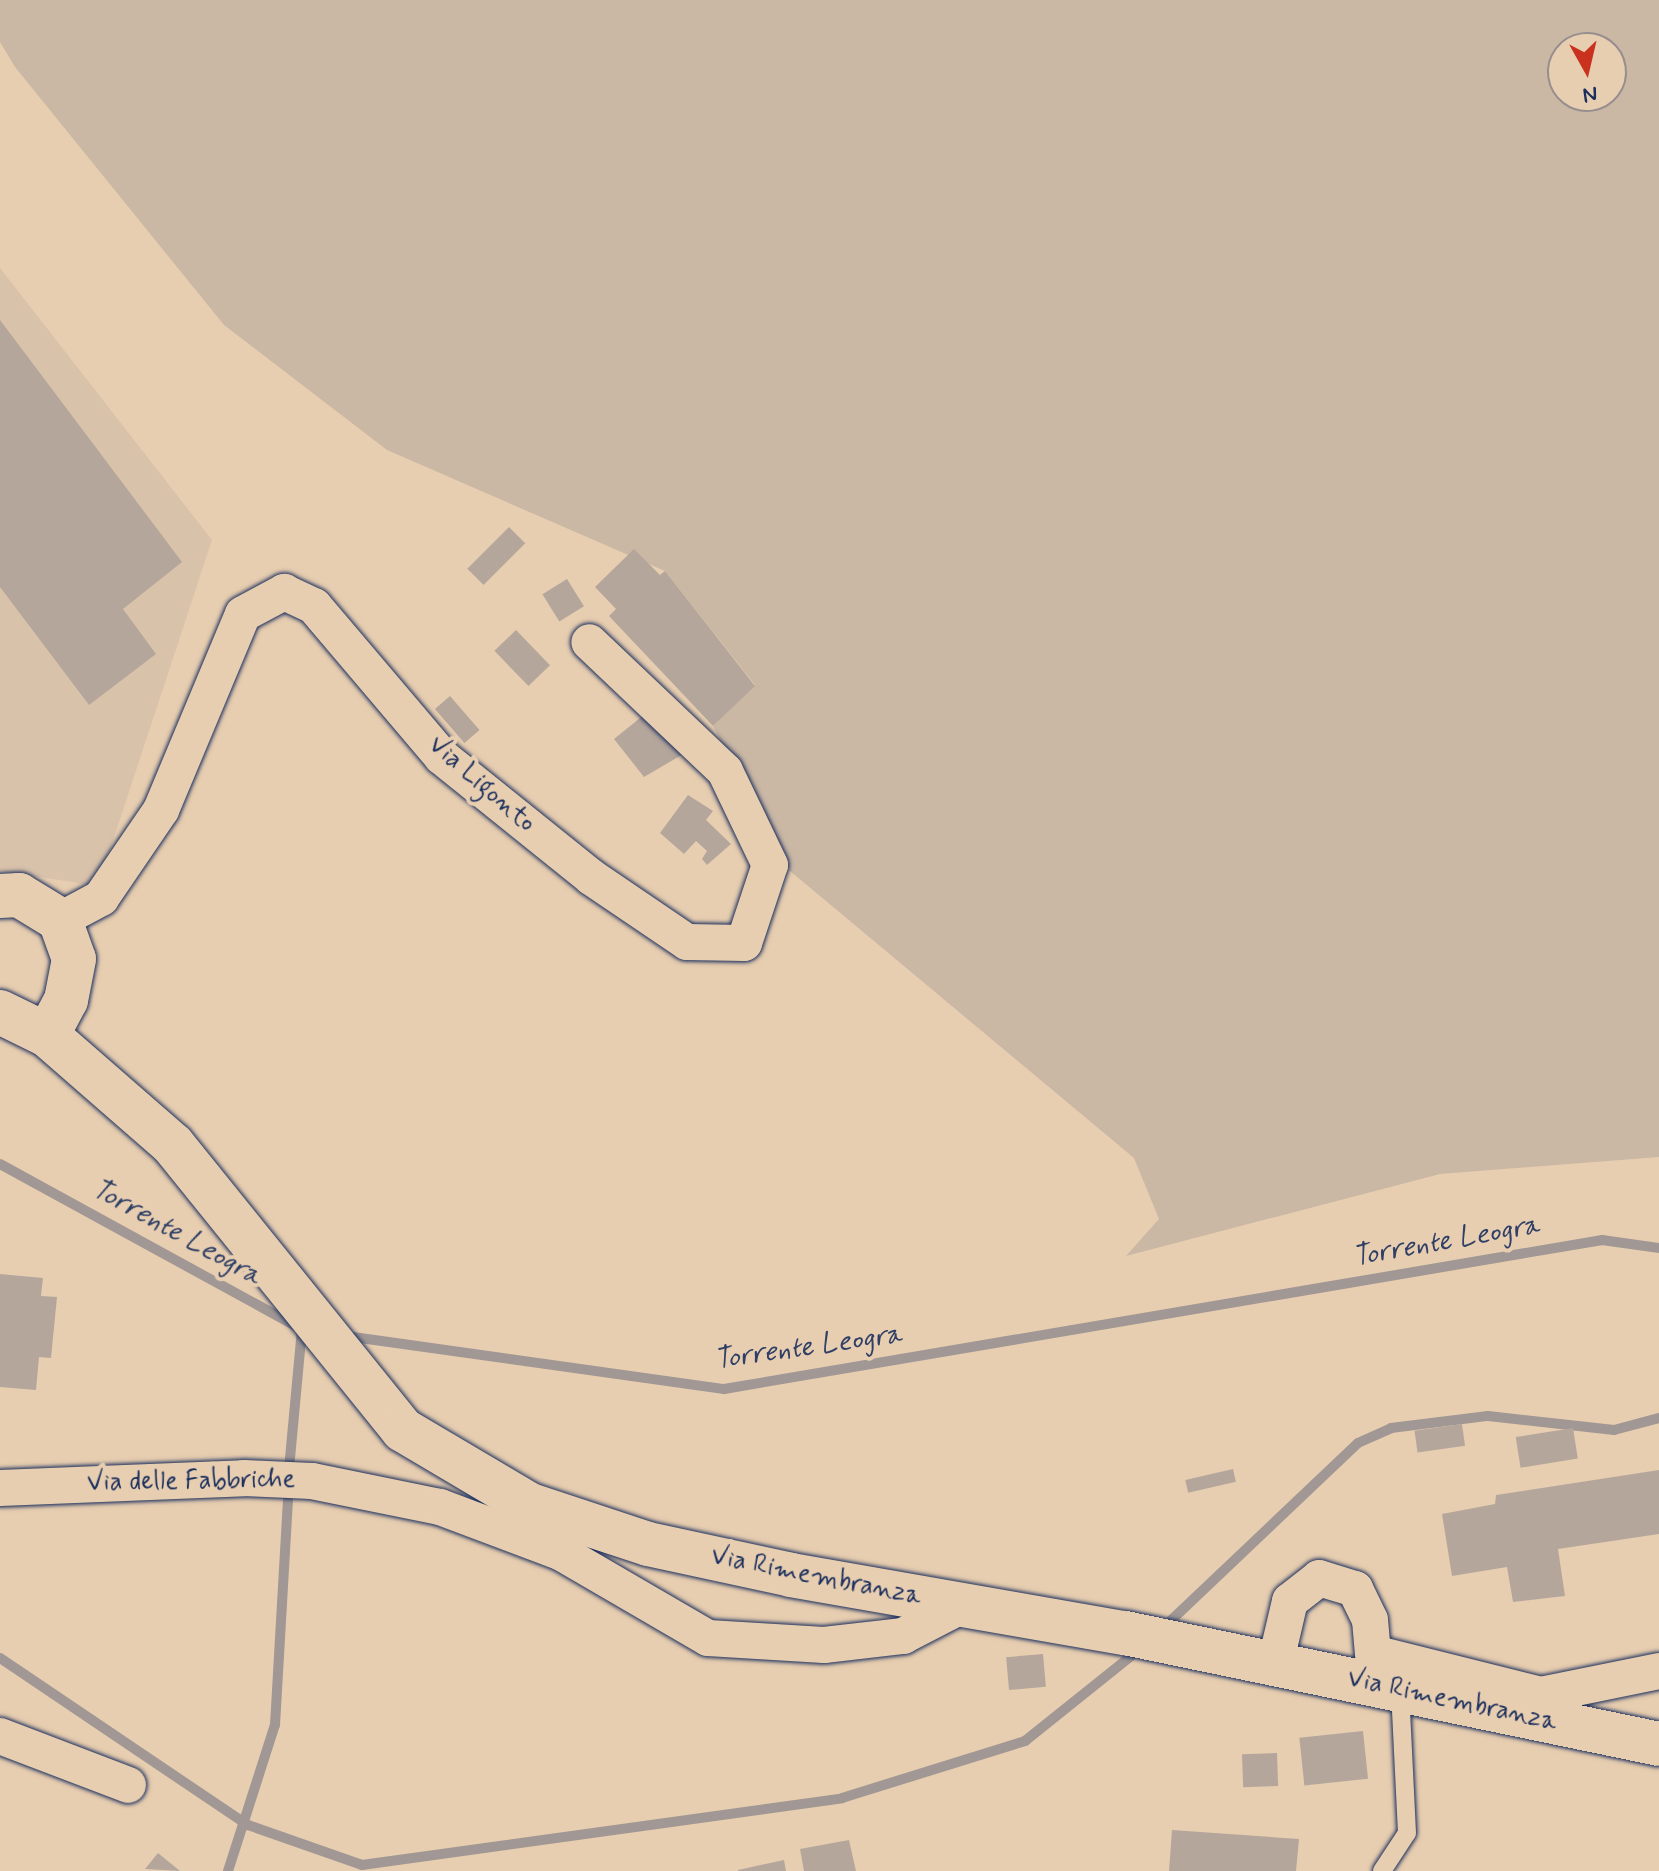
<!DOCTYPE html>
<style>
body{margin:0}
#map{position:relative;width:1659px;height:1871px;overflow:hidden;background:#e8ceb0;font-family:Mynerve,sans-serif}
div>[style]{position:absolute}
.built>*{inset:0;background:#d9c2aa}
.green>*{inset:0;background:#cab7a4}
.stream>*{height:10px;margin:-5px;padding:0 5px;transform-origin:5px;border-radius:5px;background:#a19794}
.building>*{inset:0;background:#b5a69c;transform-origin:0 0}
.roads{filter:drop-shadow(0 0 2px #1b2f5e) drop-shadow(0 0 2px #1b2f5e)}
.service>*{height:18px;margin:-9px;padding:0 9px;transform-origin:9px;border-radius:9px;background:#e8ceb0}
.minor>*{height:36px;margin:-18px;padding:0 18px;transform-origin:18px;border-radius:18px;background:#e8ceb0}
.tertiary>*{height:44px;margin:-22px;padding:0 22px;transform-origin:22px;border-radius:22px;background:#e8ceb0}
.primary>*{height:44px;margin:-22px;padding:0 22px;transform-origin:22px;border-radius:22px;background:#e8ceb0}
span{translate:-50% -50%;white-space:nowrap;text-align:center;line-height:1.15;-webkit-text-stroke:8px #e8ceb0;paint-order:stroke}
.street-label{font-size:26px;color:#1b2f5e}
.water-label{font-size:28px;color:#2f3f66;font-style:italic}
.north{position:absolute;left:1547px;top:32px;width:80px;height:80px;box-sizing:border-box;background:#e8ceb0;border:2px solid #968e8f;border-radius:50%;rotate:172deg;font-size:22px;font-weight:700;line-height:32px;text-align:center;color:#1b2f5e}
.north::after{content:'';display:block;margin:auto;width:28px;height:36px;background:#c8321e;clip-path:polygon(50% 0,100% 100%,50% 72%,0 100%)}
</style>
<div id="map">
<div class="built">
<i style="clip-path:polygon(0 268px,212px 540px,98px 886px,0 871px)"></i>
</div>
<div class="green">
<i style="clip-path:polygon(evenodd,0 0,1659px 0,1659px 1157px,1440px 1174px,1126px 1256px,1159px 1219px,1134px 1158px,790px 871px,713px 726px,755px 685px,665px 571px,387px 450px,224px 325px,15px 67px,0 42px,0 0,1563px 48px,1611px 48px,1611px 96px,1563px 96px,1563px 48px)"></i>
</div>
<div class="stream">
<i style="left:0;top:1164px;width:341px;rotate:28.7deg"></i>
<i style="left:346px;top:1336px;width:382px;rotate:8deg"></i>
<i style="left:724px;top:1389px;width:891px;rotate:-9.63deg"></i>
<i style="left:1602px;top:1240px;width:58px;rotate:8deg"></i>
<i style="left:289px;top:1469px;width:140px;rotate:-84.7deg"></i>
<i style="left:1162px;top:1629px;width:270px;rotate:-43.5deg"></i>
<i style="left:1358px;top:1443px;width:36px;rotate:-24deg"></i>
<i style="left:1391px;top:1428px;width:98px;rotate:-7.1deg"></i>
<i style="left:1488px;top:1416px;width:127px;rotate:6.3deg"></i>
<i style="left:1614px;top:1430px;width:47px;rotate:-14.9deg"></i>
<i style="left:0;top:1658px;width:299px;rotate:34deg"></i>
<i style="left:248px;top:1825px;width:121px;rotate:19.3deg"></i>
<i style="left:362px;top:1865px;width:485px;rotate:-7.9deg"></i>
<i style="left:842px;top:1798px;width:192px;rotate:-17.3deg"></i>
<i style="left:1025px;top:1741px;width:149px;rotate:-38.7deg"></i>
<i style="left:228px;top:1871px;width:153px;rotate:-72.2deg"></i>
<i style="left:275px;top:1725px;width:225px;rotate:-86.7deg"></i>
</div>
<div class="building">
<i style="clip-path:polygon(0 320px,182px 562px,123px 609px,156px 654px,89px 705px,0 587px)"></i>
<i style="left:509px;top:527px;width:23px;height:59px;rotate:45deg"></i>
<i style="clip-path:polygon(634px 549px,660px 575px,665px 571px,755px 686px,713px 726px,609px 616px,616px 609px,595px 587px)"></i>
<i style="left:567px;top:579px;width:32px;height:29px;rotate:58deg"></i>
<i style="left:516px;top:630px;width:49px;height:30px;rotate:46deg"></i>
<i style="left:450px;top:696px;width:45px;height:20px;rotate:49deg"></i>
<i style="clip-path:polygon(650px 710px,685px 753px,644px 777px,614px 739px)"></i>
<i style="clip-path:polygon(688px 795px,713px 811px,706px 820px,731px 844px,707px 865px,702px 859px,707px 851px,696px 841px,684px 854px,660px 833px)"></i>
<i style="clip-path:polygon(0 1274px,43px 1278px,41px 1296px,57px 1297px,51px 1358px,39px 1357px,36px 1390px,0 1387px)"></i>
<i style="left:1462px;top:1424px;width:22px;height:48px;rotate:82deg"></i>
<i style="left:1573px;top:1428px;width:31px;height:58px;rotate:81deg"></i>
<i style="left:1233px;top:1469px;width:13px;height:49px;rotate:77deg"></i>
<i style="clip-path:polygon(1659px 1470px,1659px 1534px,1558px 1549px,1565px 1596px,1513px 1602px,1507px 1567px,1452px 1576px,1442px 1514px,1495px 1504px,1496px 1495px)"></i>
<i style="left:1043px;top:1654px;width:33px;height:37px;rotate:85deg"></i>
<i style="left:1363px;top:1731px;width:48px;height:64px;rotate:84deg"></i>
<i style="left:1277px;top:1753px;width:33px;height:35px;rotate:88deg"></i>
<i style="clip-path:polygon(1172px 1830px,1299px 1839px,1296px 1871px,1169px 1871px)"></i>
<i style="clip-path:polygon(849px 1840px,856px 1871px,804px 1871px,800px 1849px)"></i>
<i style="clip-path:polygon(158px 1853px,180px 1871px,145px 1869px)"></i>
<i style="clip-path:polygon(784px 1860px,786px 1871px,738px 1871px,738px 1870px)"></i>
</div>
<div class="roads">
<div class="service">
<i style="left:1382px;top:1871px;width:45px;rotate:-56.7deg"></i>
<i style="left:1407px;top:1833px;width:143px;rotate:-92.8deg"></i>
</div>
<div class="minor">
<i style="left:60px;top:920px;width:47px;rotate:-28.2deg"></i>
<i style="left:101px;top:898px;width:107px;rotate:-55.7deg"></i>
<i style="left:161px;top:810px;width:212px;rotate:-67.3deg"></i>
<i style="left:243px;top:614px;width:47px;rotate:-28.2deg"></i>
<i style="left:284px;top:592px;width:33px;rotate:25deg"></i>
<i style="left:314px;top:606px;width:198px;rotate:49.7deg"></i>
<i style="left:442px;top:757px;width:191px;rotate:38.8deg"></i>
<i style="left:591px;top:877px;width:116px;rotate:34.1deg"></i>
<i style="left:687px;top:942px;width:57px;rotate:1deg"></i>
<i style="left:744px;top:943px;width:82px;rotate:-71.6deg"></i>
<i style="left:770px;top:865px;width:104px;rotate:-115.6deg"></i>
<i style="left:725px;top:771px;width:187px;rotate:-136.5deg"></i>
<i style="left:0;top:1488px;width:244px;rotate:-2.3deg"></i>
<i style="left:244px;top:1478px;width:68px;rotate:2.5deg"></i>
<i style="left:312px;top:1481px;width:131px;rotate:11.5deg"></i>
<i style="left:440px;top:1507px;width:128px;rotate:20.6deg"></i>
<i style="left:560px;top:1552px;width:171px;rotate:30.2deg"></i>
<i style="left:708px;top:1638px;width:116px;rotate:3.5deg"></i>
<i style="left:824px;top:1645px;width:80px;rotate:-6.5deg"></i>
<i style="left:903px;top:1636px;width:68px;rotate:-27.3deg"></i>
<i style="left:1275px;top:1665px;width:66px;rotate:-76.8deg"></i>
<i style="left:1290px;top:1601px;width:37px;rotate:-38deg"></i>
<i style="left:1319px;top:1578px;width:38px;rotate:17deg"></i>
<i style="left:1355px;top:1589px;width:34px;rotate:64deg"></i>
<i style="left:1370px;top:1620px;width:33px;rotate:85deg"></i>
<i style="left:1373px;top:1653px;width:173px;rotate:14deg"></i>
<i style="left:1541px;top:1695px;width:120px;rotate:-11.5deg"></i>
<i style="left:0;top:1736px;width:137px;rotate:20.9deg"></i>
</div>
<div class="tertiary">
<i style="left:0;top:896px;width:19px;rotate:-3deg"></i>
<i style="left:19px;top:895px;width:48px;rotate:31.4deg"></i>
<i style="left:60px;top:920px;width:41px;rotate:70.3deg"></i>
<i style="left:74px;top:959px;width:42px;rotate:101deg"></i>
<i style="left:66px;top:1000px;width:40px;rotate:118deg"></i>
</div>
<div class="primary">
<i style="left:0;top:1012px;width:52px;rotate:26.1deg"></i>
<i style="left:47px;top:1035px;width:167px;rotate:41.1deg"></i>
<i style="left:173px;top:1145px;width:366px;rotate:51.1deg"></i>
<i style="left:403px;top:1430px;width:147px;rotate:30.6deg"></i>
<i style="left:530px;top:1505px;width:124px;rotate:18.3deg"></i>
<i style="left:648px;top:1544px;width:146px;rotate:12.2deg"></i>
<i style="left:791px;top:1575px;width:339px;rotate:9.9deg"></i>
<i style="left:1125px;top:1633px;width:545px;rotate:11.74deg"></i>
</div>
</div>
<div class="street-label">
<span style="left:481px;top:785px;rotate:41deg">Via Ligonto</span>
<span style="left:191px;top:1482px;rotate:-1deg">Via delle Fabbriche</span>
<span style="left:816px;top:1577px;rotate:11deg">Via Rimembranza</span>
<span style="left:1452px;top:1701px;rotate:12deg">Via Rimembranza</span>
</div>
<div class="water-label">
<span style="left:176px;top:1233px;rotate:29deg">Torrente Leogra</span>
<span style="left:1446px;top:1242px;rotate:-10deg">Torrente Leogra</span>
<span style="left:808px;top:1348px;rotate:-8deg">Torrente Leogra</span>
</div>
<div class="north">N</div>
</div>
